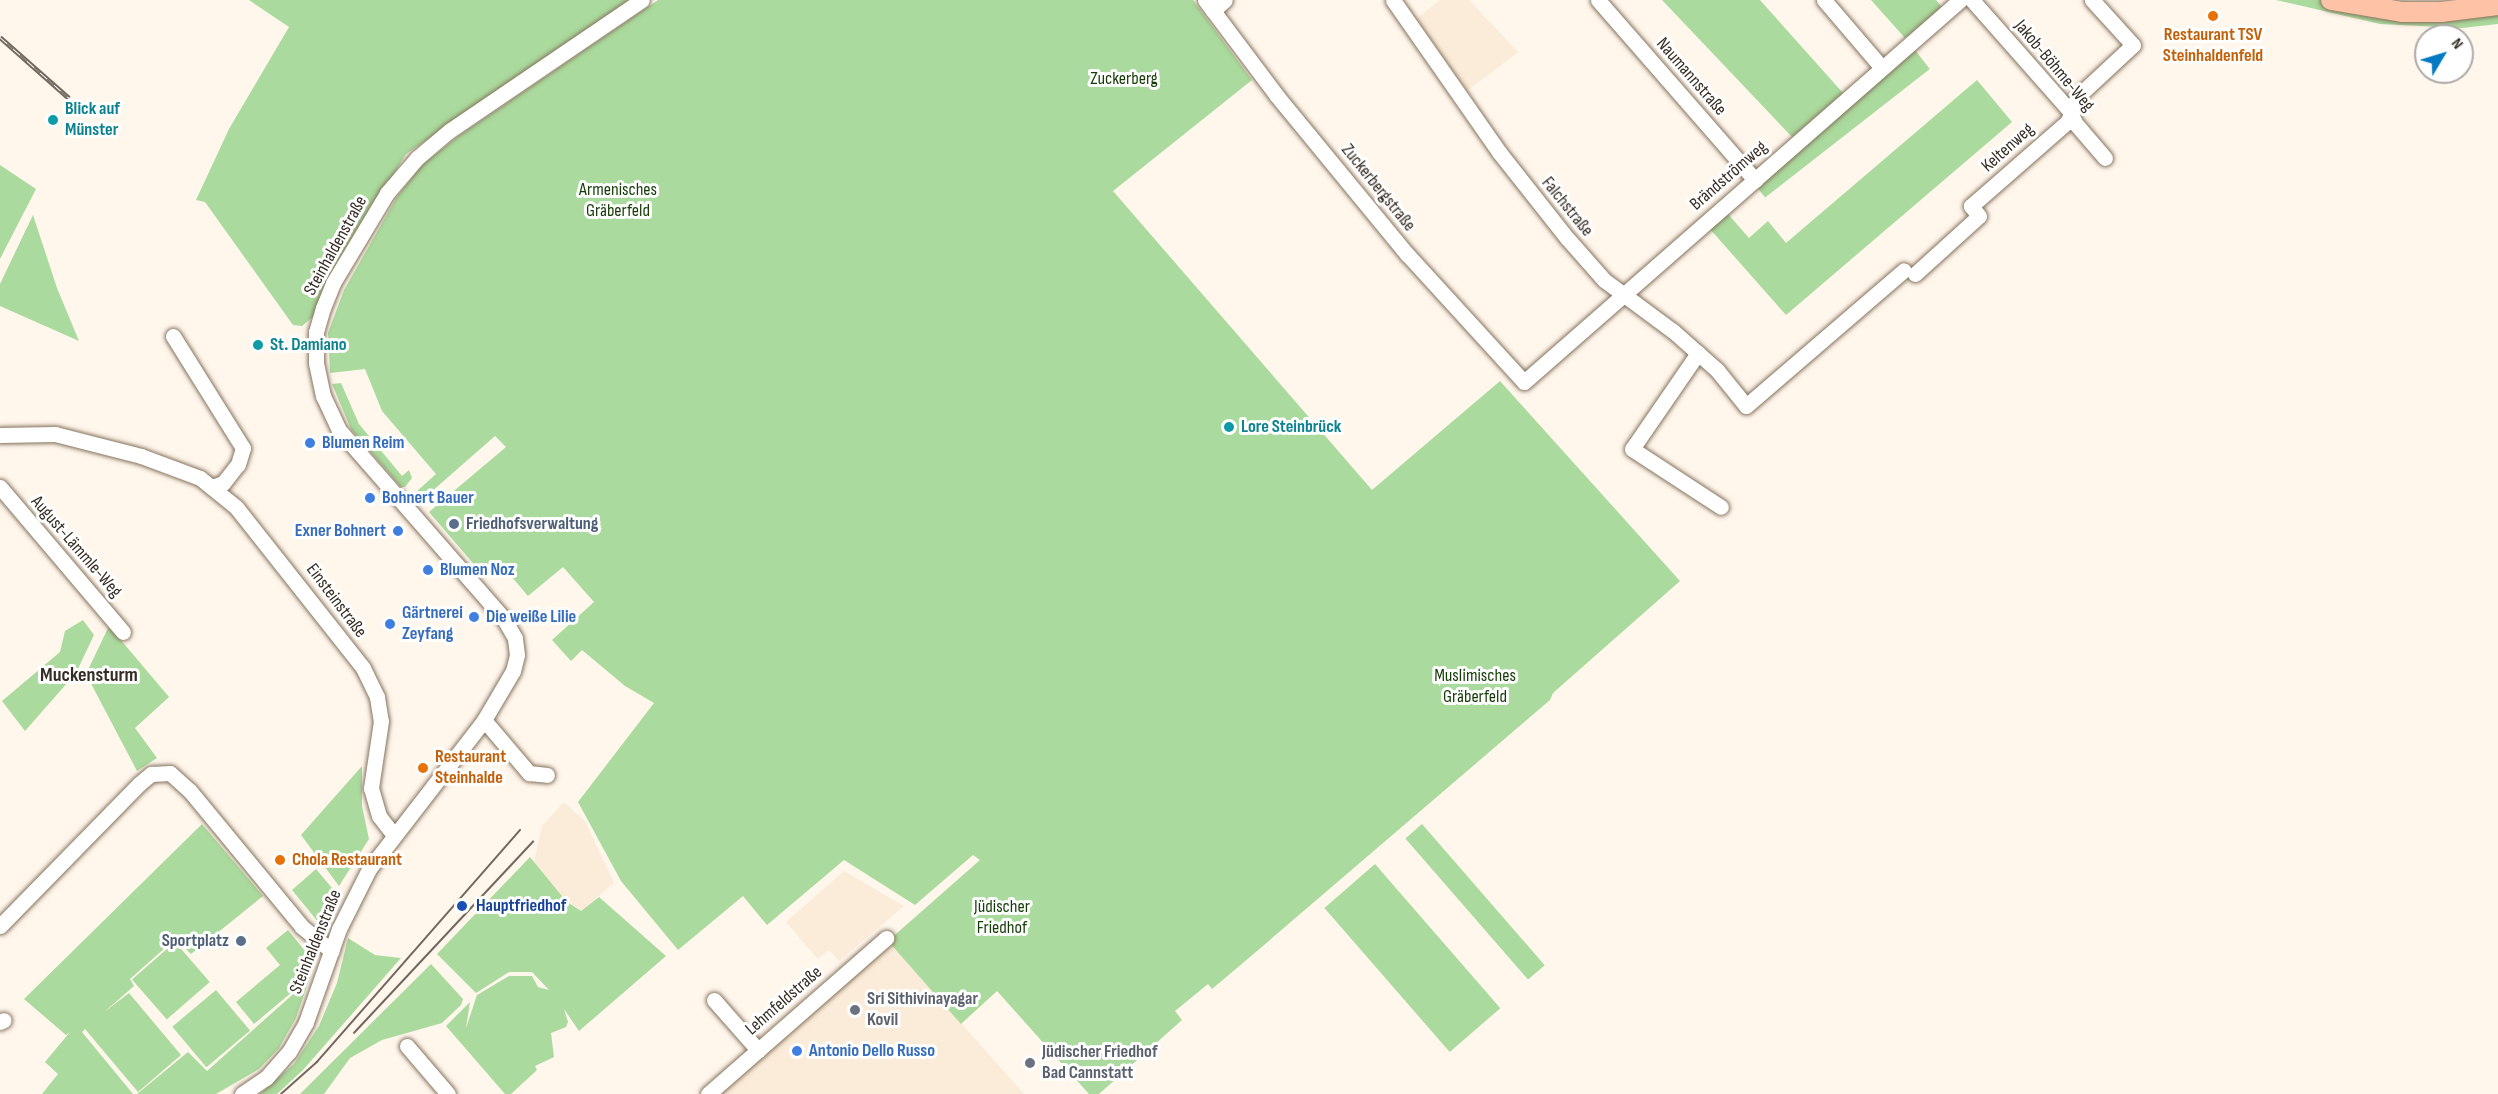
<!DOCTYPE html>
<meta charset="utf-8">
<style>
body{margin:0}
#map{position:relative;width:2498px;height:1094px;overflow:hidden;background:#fff6ec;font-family:"Sofia Sans Condensed",sans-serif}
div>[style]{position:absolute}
.built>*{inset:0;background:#fbecd9}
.green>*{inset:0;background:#aada9d;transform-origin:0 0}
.roads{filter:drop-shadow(0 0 2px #85735d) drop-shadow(0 0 2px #85735d)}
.minor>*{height:15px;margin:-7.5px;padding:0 7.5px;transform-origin:7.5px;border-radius:7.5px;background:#fff}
.major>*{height:20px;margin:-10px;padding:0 10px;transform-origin:10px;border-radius:10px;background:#fec2a7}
.tram>*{height:1.5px;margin:-0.75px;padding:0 0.75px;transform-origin:0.75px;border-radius:0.75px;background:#70675e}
.rail>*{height:5px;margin-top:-2.5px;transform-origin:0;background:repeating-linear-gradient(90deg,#fff 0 9px,#70675e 0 18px);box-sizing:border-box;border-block:2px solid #70675e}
.dots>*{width:16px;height:16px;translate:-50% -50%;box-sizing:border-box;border:3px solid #fff;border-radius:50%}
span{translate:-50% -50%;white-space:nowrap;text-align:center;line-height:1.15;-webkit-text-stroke:6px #fff;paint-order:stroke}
.food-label{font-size:18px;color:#c56008;font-weight:700}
.left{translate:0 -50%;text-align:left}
.street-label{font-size:18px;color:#352d24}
.park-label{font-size:18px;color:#153c06}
.culture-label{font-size:18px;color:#0d838f;font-weight:700}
.shop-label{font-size:18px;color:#366cbe;font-weight:700}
.right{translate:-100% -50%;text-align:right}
.service-label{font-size:18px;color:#4e5e75;font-weight:700}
.transit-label{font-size:18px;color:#164399;font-weight:700}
.worship-label{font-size:18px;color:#5b616d;font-weight:700}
.neighbourhood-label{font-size:20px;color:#352d24;font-weight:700}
.north{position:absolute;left:2414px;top:24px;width:60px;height:60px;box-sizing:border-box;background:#fff;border:2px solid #aeaba7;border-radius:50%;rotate:52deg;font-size:16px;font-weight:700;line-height:24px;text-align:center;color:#352d24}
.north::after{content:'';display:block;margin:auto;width:21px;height:27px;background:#027ac3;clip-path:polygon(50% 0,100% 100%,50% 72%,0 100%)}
</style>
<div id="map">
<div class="built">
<i style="clip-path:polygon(1440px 0,1469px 0,1518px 52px,1467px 91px,1416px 19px)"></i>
<i style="clip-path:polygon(564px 802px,585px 821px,614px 883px,581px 911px,556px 891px,534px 862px,542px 826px)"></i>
<i style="clip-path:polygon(844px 871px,904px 906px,839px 961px,829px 950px,818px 959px,786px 922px)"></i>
<i style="clip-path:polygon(888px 941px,1024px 1094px,718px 1094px)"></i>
</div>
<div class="green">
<i style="clip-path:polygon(249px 0,631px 0,406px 154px,335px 269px,314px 316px,302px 326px,293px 325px,205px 202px,196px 200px,229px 129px,289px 27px)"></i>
<i style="clip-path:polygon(658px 0,1193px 0,1252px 80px,1113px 191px,1372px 490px,1500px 381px,1680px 581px,1553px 693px,1550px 700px,1250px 957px,1212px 989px,1208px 984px,1175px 1011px,1182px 1020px,1099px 1094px,1089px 1094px,997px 991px,961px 1024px,888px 941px,980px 860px,973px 855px,915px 905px,844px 860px,767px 925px,743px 896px,678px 950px,621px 881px,578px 802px,654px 703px,625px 686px,582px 650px,571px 661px,552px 640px,594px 602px,563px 567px,528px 596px,500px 563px,484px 576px,429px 512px,506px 447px,495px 436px,422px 500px,415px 493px,436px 474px,382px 411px,365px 369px,330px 373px,328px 333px,344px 290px,397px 197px,421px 166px,460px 135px)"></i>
<i style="clip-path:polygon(1662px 0,1760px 0,1843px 93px,1792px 137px)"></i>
<i style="clip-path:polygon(1871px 0,1936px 0,1942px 7px,1905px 38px)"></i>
<i style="clip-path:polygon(2276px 0,2321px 0,2355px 9px,2498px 9px,2498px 24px,2462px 28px,2380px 24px)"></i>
<i style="left:1915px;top:50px;width:24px;height:209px;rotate:52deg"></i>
<i style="clip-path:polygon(1977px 80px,2012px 122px,1786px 315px,1710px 229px,1728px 214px,1749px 238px,1768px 221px,1786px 243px)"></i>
<i style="clip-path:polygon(0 165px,36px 189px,0 259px)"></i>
<i style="clip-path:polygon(33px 215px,57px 288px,79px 341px,0 306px,0 284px)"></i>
<i style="clip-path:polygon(341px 383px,359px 424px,402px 476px,409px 470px,412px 478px,405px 487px,401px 487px,351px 429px,332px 384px)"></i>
<i style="clip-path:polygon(83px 620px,94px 635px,76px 673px,25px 731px,2px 701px,60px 652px,65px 631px)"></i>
<i style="clip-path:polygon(109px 626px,169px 697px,135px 728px,157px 758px,137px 771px,86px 674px)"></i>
<i style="clip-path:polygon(362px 766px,362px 806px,369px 839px,339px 886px,301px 835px)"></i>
<i style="clip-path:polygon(202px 824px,263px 896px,191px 954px,175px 939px,130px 979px,134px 986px,103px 1013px,129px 993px,181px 1055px,138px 1092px,85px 1029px,82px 1032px,77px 1026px,133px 1094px,42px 1094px,58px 1074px,45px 1062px,70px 1032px,66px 1035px,24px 999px)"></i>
<i style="left:1422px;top:824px;width:187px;height:22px;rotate:49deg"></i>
<i style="clip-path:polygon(530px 857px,566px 901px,581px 911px,599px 897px,666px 956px,579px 1031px,564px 1009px,568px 1022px,566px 1027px,551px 1033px,554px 1057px,535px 1066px,537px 1070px,511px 1094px,505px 1094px,446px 1026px,470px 1002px,466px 1028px,477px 995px,509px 976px,532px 976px,538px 987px,549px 990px,532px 972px,509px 972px,476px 993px,437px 954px)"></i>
<i style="left:1375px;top:864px;width:191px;height:67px;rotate:49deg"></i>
<i style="clip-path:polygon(316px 869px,332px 888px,319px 923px,292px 890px)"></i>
<i style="clip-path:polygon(288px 930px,315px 963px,296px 1018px,279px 1048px,259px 1069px,216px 1094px,137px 1094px,188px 1052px,207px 1071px,300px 988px,296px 983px,298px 987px,254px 1024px,236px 1002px,280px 965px,266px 948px)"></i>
<i style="clip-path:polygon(348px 938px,375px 955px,401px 958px,303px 1070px,277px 1094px,260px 1094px,294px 1064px,319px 1026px,337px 983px)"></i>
<i style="left:175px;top:942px;width:53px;height:57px;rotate:49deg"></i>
<i style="clip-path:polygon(431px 964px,463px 999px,461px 1005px,442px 1023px,382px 1040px,350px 1058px,324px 1094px,300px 1094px)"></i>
<i style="left:216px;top:990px;width:53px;height:57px;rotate:50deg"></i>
</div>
<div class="roads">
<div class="minor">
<i style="left:1205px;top:0;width:120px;rotate:53.1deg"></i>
<i style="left:1277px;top:96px;width:205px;rotate:50.6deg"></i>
<i style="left:1407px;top:254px;width:173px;rotate:47.6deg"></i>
<i style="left:1524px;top:382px;width:580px;rotate:-41.22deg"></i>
<i style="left:1393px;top:0;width:185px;rotate:55.1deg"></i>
<i style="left:1499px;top:152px;width:110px;rotate:51.7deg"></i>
<i style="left:1567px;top:238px;width:56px;rotate:48.6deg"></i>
<i style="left:1604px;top:280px;width:86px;rotate:36.5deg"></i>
<i style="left:1673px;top:331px;width:59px;rotate:41.6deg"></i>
<i style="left:1717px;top:370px;width:46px;rotate:51.1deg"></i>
<i style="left:1746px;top:406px;width:208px;rotate:-40.7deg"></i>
<i style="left:1598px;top:0;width:239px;rotate:48.9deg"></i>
<i style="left:1824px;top:0;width:89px;rotate:49.5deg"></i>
<i style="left:1972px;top:0;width:148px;rotate:48.6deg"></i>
<i style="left:2070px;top:111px;width:13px;rotate:67deg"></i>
<i style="left:2075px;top:123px;width:46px;rotate:49.4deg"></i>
<i style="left:1213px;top:11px;width:16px;rotate:-43deg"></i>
<i style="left:1915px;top:274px;width:86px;rotate:-42.2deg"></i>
<i style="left:1979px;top:216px;width:13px;rotate:-129deg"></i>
<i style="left:1971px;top:206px;width:129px;rotate:-41.2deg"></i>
<i style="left:2068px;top:121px;width:26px;rotate:-69deg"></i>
<i style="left:2077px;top:97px;width:76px;rotate:-42.9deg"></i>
<i style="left:2133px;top:45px;width:61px;rotate:-132.3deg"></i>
<i style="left:173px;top:336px;width:132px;rotate:58deg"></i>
<i style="left:243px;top:448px;width:17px;rotate:107deg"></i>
<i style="left:238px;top:464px;width:24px;rotate:128deg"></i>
<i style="left:223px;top:483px;width:12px;rotate:160deg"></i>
<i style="left:1698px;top:353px;width:116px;rotate:124.5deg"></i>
<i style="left:1632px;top:449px;width:106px;rotate:33.1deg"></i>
<i style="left:0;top:435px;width:55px;rotate:-1deg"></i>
<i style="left:55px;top:434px;width:89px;rotate:14.3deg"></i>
<i style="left:141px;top:456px;width:63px;rotate:20.4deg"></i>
<i style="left:200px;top:478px;width:46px;rotate:38.9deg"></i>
<i style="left:236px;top:507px;width:205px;rotate:51.7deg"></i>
<i style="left:363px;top:668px;width:32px;rotate:64deg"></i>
<i style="left:377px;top:697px;width:24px;rotate:81deg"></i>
<i style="left:381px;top:721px;width:68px;rotate:98.5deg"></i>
<i style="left:371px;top:788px;width:29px;rotate:74deg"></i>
<i style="left:379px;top:816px;width:23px;rotate:52deg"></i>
<i style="left:0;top:487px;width:190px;rotate:49.7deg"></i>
<i style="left:484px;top:720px;width:70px;rotate:49.7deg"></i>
<i style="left:529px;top:773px;width:18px;rotate:6deg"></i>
<i style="left:0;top:926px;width:199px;rotate:-45.6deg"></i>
<i style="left:139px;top:784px;width:16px;rotate:-40deg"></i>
<i style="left:151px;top:774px;width:19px;rotate:-3deg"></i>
<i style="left:170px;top:773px;width:27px;rotate:42deg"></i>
<i style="left:190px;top:791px;width:176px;rotate:50.5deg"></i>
<i style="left:302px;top:927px;width:38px;rotate:39deg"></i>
<i style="left:714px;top:1000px;width:67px;rotate:48.7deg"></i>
<i style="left:0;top:1022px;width:4px;rotate:-27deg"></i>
<i style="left:407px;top:1046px;width:63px;rotate:49.5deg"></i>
<i style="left:242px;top:1094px;width:29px;rotate:-34deg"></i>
<i style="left:266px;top:1078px;width:35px;rotate:-49deg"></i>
<i style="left:289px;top:1052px;width:34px;rotate:-60deg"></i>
<i style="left:306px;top:1022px;width:99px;rotate:-70.5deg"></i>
<i style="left:339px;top:929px;width:67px;rotate:-63.4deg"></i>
<i style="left:369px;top:869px;width:188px;rotate:-52.3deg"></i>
<i style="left:484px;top:720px;width:57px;rotate:-59.4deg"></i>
<i style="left:513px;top:671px;width:16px;rotate:-76deg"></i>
<i style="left:517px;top:655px;width:17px;rotate:-97deg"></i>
<i style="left:515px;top:638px;width:22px;rotate:-120deg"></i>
<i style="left:504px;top:619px;width:251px;rotate:-131.1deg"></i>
<i style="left:339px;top:430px;width:38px;rotate:-115deg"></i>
<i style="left:323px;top:396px;width:34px;rotate:-102deg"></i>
<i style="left:316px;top:363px;width:31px;rotate:-90deg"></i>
<i style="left:316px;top:332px;width:25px;rotate:-74deg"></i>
<i style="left:323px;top:308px;width:27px;rotate:-68deg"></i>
<i style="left:333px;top:283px;width:105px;rotate:-59deg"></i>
<i style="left:387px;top:193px;width:46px;rotate:-49.4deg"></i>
<i style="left:417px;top:158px;width:42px;rotate:-40.2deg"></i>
<i style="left:449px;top:131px;width:233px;rotate:-34.2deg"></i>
<i style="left:708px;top:1094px;width:237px;rotate:-41.2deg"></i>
</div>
<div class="major">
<i style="left:2331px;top:0;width:73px;rotate:9.5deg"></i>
<i style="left:2403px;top:12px;width:38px"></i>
<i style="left:2441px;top:12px;width:57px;rotate:-7deg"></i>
</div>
</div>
<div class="tram">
<i style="left:354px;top:1033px;width:262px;rotate:-46.9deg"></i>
<i style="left:281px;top:1094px;width:48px;rotate:-41.6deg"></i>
<i style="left:317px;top:1062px;width:308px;rotate:-48.8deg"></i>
</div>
<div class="rail">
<i style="left:0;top:37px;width:92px;rotate:41.5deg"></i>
</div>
<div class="dots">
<i style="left:2213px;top:16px;background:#e8710a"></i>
<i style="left:53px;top:120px;background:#0f9aa8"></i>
<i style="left:258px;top:345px;background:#0f9aa8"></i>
<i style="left:1229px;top:427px;background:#0f9aa8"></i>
<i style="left:310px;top:443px;background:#3f7fe0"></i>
<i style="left:370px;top:498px;background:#3f7fe0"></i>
<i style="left:454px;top:524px;background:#5c6f8a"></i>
<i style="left:398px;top:531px;background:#3f7fe0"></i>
<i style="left:428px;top:570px;background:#3f7fe0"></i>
<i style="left:474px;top:617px;background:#3f7fe0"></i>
<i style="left:390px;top:624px;background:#3f7fe0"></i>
<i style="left:423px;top:768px;background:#e8710a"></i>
<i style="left:280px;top:860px;background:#e8710a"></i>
<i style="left:462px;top:906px;background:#1a4fb4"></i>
<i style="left:241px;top:941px;background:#5c6f8a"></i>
<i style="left:855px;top:1010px;background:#6b7280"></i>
<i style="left:797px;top:1051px;background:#3f7fe0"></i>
<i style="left:1030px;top:1063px;background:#6b7280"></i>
</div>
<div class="food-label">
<span style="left:2213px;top:46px">Restaurant TSV<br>Steinhaldenfeld</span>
<span class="left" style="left:435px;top:768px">Restaurant<br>Steinhalde</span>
<span class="left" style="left:292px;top:860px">Chola Restaurant</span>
</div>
<div class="street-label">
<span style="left:2054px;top:66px;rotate:50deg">Jakob-Böhme-Weg</span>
<span style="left:1691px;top:77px;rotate:49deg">Naumannstraße</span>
<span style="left:2008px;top:148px;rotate:-42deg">Keltenweg</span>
<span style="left:1729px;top:176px;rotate:-41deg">Brändströmweg</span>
<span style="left:1378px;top:188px;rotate:51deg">Zuckerbergstraße</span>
<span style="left:1567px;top:207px;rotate:51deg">Falchstraße</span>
<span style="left:336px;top:246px;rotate:-61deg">Steinhaldenstraße</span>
<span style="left:76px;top:547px;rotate:49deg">August-Lämmle-Weg</span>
<span style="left:336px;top:601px;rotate:53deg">Einsteinstraße</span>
<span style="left:316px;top:942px;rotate:-68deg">Steinhaldenstraße</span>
<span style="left:784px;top:1001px;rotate:-41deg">Lehmfeldstraße</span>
</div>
<div class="park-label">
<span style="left:1124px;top:79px">Zuckerberg</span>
<span style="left:618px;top:201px">Armenisches<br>Gräberfeld</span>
<span style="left:1475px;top:687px">Muslimisches<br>Gräberfeld</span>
<span style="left:1002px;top:918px">Jüdischer<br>Friedhof</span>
</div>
<div class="culture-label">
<span class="left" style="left:65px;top:120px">Blick auf<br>Münster</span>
<span class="left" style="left:270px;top:345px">St. Damiano</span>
<span class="left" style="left:1241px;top:427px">Lore Steinbrück</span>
</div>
<div class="shop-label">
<span class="left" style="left:322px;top:443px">Blumen Reim</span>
<span class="left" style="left:382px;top:498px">Bohnert Bauer</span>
<span class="right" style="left:386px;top:531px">Exner Bohnert</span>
<span class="left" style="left:440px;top:570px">Blumen Noz</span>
<span class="left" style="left:402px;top:624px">Gärtnerei<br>Zeyfang</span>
<span class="left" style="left:486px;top:617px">Die weiße Lilie</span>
<span class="left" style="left:809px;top:1051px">Antonio Dello Russo</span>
</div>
<div class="service-label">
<span class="left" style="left:466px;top:524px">Friedhofsverwaltung</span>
<span class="right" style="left:229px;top:941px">Sportplatz</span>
</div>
<div class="transit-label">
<span class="left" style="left:476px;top:906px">Hauptfriedhof</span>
</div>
<div class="worship-label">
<span class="left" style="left:867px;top:1010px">Sri Sithivinayagar<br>Kovil</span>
<span class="left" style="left:1042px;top:1063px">Jüdischer Friedhof<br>Bad Cannstatt</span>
</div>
<div class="neighbourhood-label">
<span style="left:89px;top:675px">Muckensturm</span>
</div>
<div class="north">N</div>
</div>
